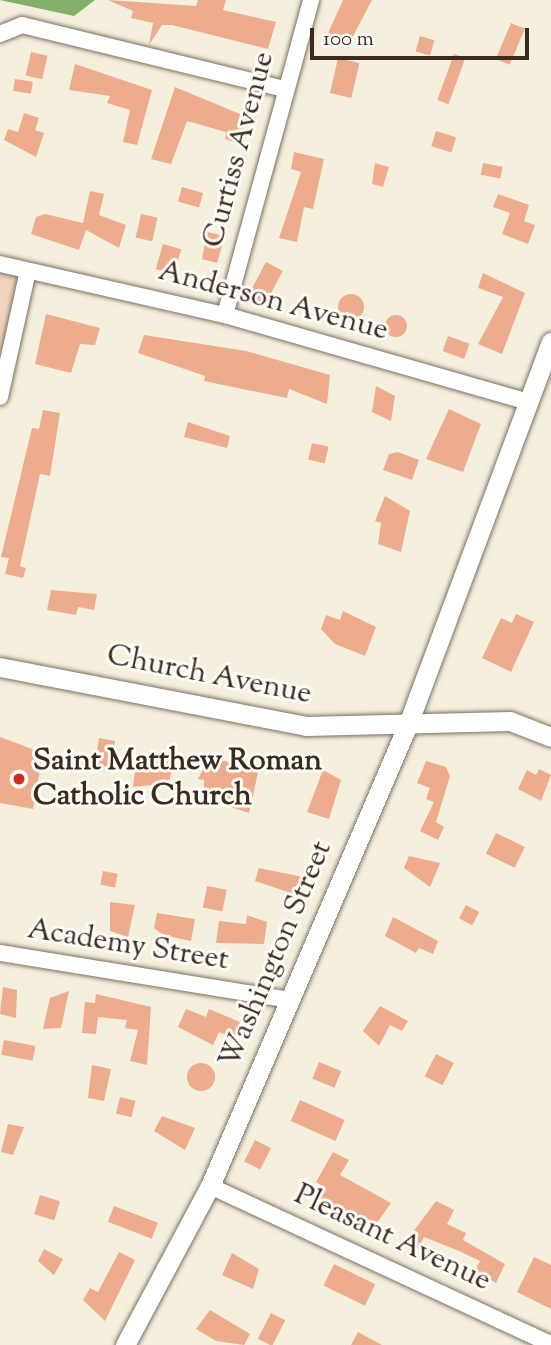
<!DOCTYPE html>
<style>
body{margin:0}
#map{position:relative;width:551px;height:1345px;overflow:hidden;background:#f4f0dd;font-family:"Sorts Mill Goudy",serif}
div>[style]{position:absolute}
.built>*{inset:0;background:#f2d4be}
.forest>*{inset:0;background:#81b06a}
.building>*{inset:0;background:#edac8d;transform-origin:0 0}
.round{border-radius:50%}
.roads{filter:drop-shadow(0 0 2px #7c6f61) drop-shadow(0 0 2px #7c6f61)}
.minor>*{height:16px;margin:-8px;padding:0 8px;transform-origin:8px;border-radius:8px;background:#fff}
.major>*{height:19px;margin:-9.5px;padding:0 9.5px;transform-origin:9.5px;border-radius:9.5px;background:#fff}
.dots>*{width:19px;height:19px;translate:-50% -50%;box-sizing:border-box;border:4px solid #fdfcf7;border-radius:50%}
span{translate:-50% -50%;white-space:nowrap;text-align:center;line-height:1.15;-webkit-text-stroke:6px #fdfcf7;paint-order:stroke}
.street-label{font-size:30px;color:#3b2a1e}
.poi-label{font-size:30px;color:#3b2a1e;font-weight:700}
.left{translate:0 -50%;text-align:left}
.scale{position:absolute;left:310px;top:28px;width:219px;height:32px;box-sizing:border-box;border:4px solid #3b2a1e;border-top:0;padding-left:9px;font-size:21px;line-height:24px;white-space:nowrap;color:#3b2a1e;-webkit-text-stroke:5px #fdfcf7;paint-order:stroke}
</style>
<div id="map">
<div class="built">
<i style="clip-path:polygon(0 264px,28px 271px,0 397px)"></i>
</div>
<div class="forest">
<i style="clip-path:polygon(0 0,95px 0,74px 16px)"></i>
</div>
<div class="building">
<i style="clip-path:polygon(108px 0,196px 6px,198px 0,226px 0,223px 10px,276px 22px,268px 49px,172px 25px,162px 25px,149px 45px,153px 23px,131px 18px,133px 11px)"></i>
<i style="clip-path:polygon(343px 0,372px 0,351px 40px,328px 33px)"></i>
<i style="left:511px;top:23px;width:15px;height:39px;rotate:23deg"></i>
<i style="left:420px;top:36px;width:15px;height:16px;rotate:16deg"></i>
<i style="left:31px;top:52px;width:17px;height:24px;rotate:13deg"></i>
<i style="left:454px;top:54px;width:12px;height:49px;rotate:20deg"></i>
<i style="left:338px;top:58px;width:22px;height:36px;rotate:13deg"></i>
<i style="clip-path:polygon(75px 64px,152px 90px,137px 145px,123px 142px,130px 110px,107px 103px,110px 96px,69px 90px)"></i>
<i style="left:15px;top:79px;width:18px;height:12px;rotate:9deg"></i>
<i style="clip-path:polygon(175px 87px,247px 117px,239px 144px,225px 139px,226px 132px,187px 121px,171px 164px,151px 159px)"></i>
<i style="clip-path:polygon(24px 113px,39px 118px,35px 130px,44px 133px,36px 157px,4px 140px,8px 129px,18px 132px)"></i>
<i style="left:436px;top:131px;width:21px;height:16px;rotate:17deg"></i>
<i style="clip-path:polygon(294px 152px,324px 159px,313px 209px,304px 207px,297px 242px,279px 238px,301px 172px,291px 169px)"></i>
<i style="clip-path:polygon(375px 163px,389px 167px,383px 187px,372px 184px)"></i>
<i style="left:483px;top:163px;width:20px;height:12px;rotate:11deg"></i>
<i style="left:182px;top:187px;width:22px;height:15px;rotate:16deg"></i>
<i style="clip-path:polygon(90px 191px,104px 194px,99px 215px,126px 225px,119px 248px,86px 230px,79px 250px,31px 234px,36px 217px,45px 214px,83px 223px)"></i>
<i style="clip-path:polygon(498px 194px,529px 205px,524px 221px,535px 225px,528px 244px,502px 234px,510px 213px,493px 207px)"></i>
<i style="left:141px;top:214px;width:17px;height:24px;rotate:13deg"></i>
<i style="clip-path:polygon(207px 232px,225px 236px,217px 263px,202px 259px)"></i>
<i style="left:163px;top:244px;width:19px;height:26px;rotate:16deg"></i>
<i style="left:266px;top:262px;width:19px;height:38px;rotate:28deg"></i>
<i style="clip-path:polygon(483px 273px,525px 293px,502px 354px,478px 344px,503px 297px,478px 288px)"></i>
<i class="round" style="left:338px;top:294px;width:26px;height:26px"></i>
<i style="clip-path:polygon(46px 314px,100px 328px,95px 345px,80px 344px,71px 373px,35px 364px)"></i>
<i class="round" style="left:385px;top:315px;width:22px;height:22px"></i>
<i style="clip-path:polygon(144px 335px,246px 351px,330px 375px,327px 404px,289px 389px,287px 398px,204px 381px,205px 376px,138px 353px)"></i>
<i style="left:448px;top:336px;width:23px;height:16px;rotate:20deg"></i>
<i style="clip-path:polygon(376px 386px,395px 396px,391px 421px,372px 412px)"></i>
<i style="clip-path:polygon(449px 409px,481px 424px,463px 472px,426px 459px)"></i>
<i style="clip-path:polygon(43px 410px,60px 413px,50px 476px,40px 474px,20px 566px,26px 568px,23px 578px,5px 574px,9px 558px,1px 557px,32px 428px,39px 429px)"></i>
<i style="clip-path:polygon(188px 422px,230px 436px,227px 448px,184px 437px)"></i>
<i style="left:312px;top:443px;width:17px;height:17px;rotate:13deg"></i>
<i style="clip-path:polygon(398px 452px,419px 460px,412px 480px,383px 470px,389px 454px)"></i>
<i style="clip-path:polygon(385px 496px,410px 511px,401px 552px,378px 544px,381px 523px,375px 521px)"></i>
<i style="clip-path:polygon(51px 590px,97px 594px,94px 610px,78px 607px,76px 615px,47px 610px)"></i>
<i style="clip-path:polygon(343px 611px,376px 627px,365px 656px,335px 644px,321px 629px,326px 615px,340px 620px)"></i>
<i style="clip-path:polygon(516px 614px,534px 622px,511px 672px,482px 658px,501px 618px,512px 623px)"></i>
<i style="clip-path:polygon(0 737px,43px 753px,33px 809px,0 803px)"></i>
<i style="clip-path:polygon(99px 738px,115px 741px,111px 767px,79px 766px,81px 754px,96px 757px)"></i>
<i style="clip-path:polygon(156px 755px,174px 756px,169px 783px,133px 787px,136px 763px,154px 765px)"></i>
<i style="clip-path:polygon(209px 758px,259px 768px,249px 813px,204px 798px,204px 780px,198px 779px)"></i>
<i style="clip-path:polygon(426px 761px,446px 767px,450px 776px,436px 822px,444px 827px,438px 840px,420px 831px,434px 802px,426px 799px,430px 788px,417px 783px)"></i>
<i style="clip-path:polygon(539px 769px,551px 775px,541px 801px,518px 789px,527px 770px,536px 775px)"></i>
<i style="clip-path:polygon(323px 770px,341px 780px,329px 819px,307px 812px)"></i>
<i style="left:496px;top:833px;width:32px;height:23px;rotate:26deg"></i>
<i style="clip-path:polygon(409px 856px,440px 863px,430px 887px,404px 868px)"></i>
<i style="clip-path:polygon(259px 868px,303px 877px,297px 895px,255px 881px)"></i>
<i style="left:103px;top:871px;width:15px;height:14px;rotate:11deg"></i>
<i style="left:207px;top:886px;width:20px;height:22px;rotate:11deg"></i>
<i style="clip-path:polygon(110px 902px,135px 905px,128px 937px,110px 931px)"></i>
<i style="left:466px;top:905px;width:15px;height:15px;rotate:28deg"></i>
<i style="clip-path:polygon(157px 913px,195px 919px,191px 941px,163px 935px,154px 928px)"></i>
<i style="clip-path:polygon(247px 915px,267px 922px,264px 944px,216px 943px,219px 921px,246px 924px)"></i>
<i style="clip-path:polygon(393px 917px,438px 941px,433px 954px,419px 948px,416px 953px,385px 936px)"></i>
<i style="clip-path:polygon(3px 987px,17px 990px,16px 1018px,0 1014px)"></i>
<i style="clip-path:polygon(69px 991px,61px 1028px,43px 1029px,50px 998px)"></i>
<i style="clip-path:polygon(96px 994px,151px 1007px,147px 1065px,130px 1061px,138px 1030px,125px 1028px,127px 1020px,98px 1017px,96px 1034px,82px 1033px,85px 1002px,95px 1003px)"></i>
<i style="clip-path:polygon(380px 1006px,408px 1021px,402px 1031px,390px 1025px,379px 1046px,363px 1031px)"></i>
<i style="clip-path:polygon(186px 1009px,206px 1017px,209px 1009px,240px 1022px,234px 1038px,219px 1032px,213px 1045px,178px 1027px)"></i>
<i style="left:4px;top:1040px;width:32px;height:15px;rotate:11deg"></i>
<i style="left:436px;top:1054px;width:20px;height:25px;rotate:27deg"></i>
<i style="left:319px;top:1062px;width:24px;height:18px;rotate:22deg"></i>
<i class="round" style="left:187px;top:1063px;width:28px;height:28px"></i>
<i style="clip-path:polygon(92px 1065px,111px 1069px,104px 1101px,88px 1098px)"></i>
<i style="left:120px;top:1097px;width:16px;height:17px;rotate:14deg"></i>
<i style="left:300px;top:1100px;width:49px;height:23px;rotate:24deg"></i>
<i style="clip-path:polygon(162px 1116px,195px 1128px,185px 1150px,154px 1131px)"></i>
<i style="clip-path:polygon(8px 1124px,24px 1127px,13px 1155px,1px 1152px)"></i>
<i style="left:255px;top:1140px;width:18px;height:24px;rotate:27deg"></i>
<i style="clip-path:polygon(333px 1152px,349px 1160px,340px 1175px,391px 1203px,374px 1227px,317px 1200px,324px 1187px,316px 1182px)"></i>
<i style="left:40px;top:1195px;width:21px;height:20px;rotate:17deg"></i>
<i style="clip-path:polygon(436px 1201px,454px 1210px,447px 1224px,466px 1233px,463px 1240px,505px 1264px,496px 1283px,475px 1271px,480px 1261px,459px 1251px,424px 1237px,417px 1251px,404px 1244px)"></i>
<i style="left:114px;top:1206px;width:47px;height:17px;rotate:21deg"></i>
<i style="clip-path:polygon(44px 1249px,63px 1259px,54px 1275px,38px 1261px)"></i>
<i style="clip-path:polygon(119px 1252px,135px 1260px,105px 1321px,83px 1300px,90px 1288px,98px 1292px)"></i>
<i style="clip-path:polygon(232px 1253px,259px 1269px,253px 1289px,222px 1275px)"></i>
<i style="clip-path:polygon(534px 1257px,551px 1265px,551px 1309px,517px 1292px)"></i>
<i style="left:334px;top:1264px;width:46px;height:24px;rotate:26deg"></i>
<i style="clip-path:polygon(210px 1310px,250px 1334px,244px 1345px,216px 1341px,196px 1329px)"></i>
<i style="left:271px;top:1313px;width:16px;height:29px;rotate:27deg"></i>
<i style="clip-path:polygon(358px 1332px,382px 1345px,351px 1345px)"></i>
</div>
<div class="roads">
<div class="minor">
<i style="left:0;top:34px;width:24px;rotate:-22deg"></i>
<i style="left:22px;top:25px;width:270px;rotate:13.7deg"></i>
<i style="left:0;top:264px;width:231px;rotate:12.8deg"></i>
<i style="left:225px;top:315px;width:316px;rotate:16deg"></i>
<i style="left:225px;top:315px;width:327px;rotate:-74.7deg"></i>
<i style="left:0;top:397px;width:129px;rotate:-77.5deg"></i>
<i style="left:0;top:953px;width:293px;rotate:9.2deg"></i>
<i style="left:210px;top:1186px;width:376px;rotate:24.9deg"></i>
</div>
<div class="major">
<i style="left:0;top:667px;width:312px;rotate:10.9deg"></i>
<i style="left:306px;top:726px;width:204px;rotate:-1.4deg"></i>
<i style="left:510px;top:721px;width:44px;rotate:21.3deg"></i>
<i style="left:125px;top:1345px;width:180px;rotate:-61.9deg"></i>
<i style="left:210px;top:1186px;width:503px;rotate:-66.8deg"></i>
<i style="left:408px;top:724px;width:408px;rotate:-69.5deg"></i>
</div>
</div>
<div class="dots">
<i style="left:19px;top:779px;background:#c8321e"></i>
</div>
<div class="street-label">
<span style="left:240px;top:150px;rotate:-75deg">Curtiss Avenue</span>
<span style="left:273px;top:302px;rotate:15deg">Anderson Avenue</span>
<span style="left:209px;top:676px;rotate:11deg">Church Avenue</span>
<span style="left:128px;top:946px;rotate:9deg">Academy Street</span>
<span style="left:277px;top:955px;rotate:-67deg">Washington Street</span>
<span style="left:392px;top:1239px;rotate:25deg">Pleasant Avenue</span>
</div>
<div class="poi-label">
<span class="left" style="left:33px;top:779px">Saint Matthew Roman<br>Catholic Church</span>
</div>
<div class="scale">100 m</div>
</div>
